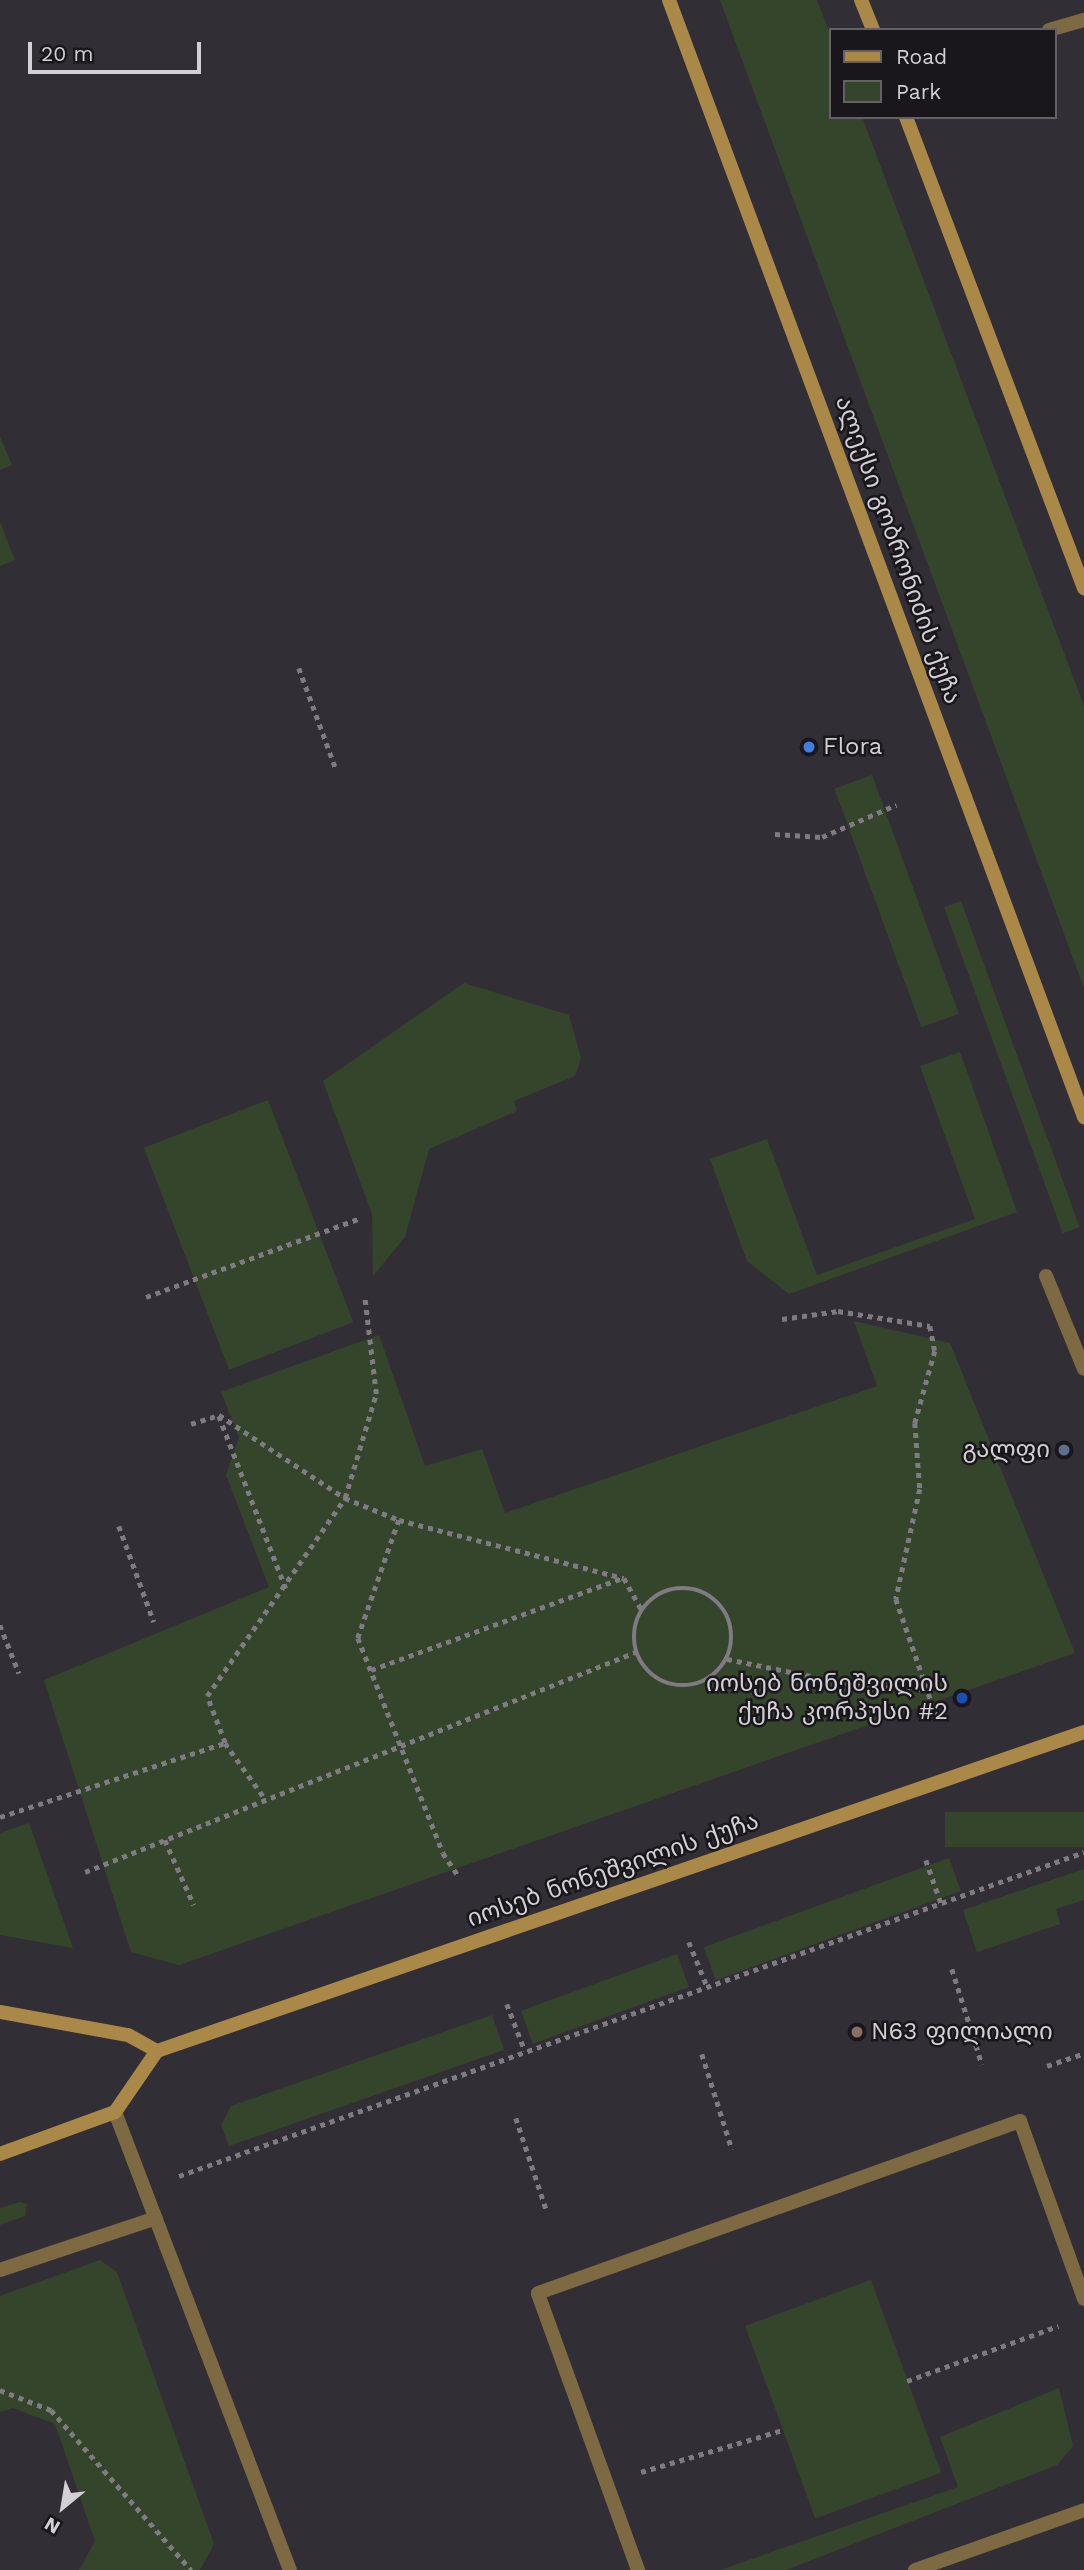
<!DOCTYPE html>
<meta charset="utf-8">
<style>
body{margin:0}
#map{position:relative;width:1084px;height:2570px;overflow:hidden;background:#322e36;font-family:"Work Sans","Noto Sans Georgian",sans-serif}
div>[style]{position:absolute}
.green>*{inset:0;background:#35452b;transform-origin:0 0}
.path>*{height:4.5px;margin-top:-2.25px;transform-origin:0;background:repeating-linear-gradient(90deg,#7e7b81 0 5px,transparent 0 10px)}
.path>.ring{margin:-2.25px;padding:0;box-sizing:content-box;background:none;border:4.5px solid #7e7b81;border-radius:50%}
.lane>*{height:14px;margin:-7px;padding:0 7px;transform-origin:7px;border-radius:7px;background:#7d6942}
.street>*{height:14px;margin:-7px;padding:0 7px;transform-origin:7px;border-radius:7px;background:#7d6942}
.secondary>*{height:14px;margin:-7px;padding:0 7px;transform-origin:7px;border-radius:7px;background:#a98848}
.dots>*{width:19px;height:19px;translate:-50% -50%;box-sizing:border-box;border:4px solid #19171b;border-radius:50%}
span{translate:-50% -50%;white-space:nowrap;text-align:center;line-height:1.15;-webkit-text-stroke:5px #19171b;paint-order:stroke}
.street-label{font-size:24px;color:#d3d0d5}
.poi-label{font-size:24px;color:#d3d0d5}
.left{translate:0 -50%;text-align:left}
.right{translate:-100% -50%;text-align:right}
.legend{position:absolute;left:829px;top:28px;width:228px;height:91px;box-sizing:border-box;background:#19171b;border:2px solid #636165;margin:0;padding:9px 12px;list-style:none;font-size:21px;color:#d3d0d5}
.legend li{display:flex;align-items:center;gap:14px;height:35px}
.legend b{width:35px;border:2px solid #636165}
.north{position:absolute;left:28px;top:2472px;width:70px;height:70px;-webkit-text-stroke:5px #19171b;paint-order:stroke;rotate:210deg;font-size:19px;font-weight:700;line-height:28px;text-align:center;color:#d3d0d5}
.north::after{content:'';display:block;margin:auto;width:24px;height:32px;background:#d3d0d5;clip-path:polygon(50% 0,100% 100%,50% 72%,0 100%)}
.scale{position:absolute;left:28px;top:42px;width:173px;height:32px;box-sizing:border-box;border:4px solid #d3d0d5;border-top:0;padding-left:9px;font-size:21px;line-height:24px;white-space:nowrap;color:#d3d0d5;-webkit-text-stroke:5px #19171b;paint-order:stroke}
</style>
<div id="map">
<div class="green">
<i style="clip-path:polygon(720px 0,817px 0,830px 34px,830px 117px,862px 117px,1084px 706px,1084px 988px)"></i>
<i style="clip-path:polygon(0 437px,12px 465px,0 470px)"></i>
<i style="clip-path:polygon(0 522px,15px 560px,0 566px)"></i>
<i style="left:872px;top:775px;width:254px;height:40px;rotate:70deg"></i>
<i style="left:961px;top:901px;width:347px;height:18px;rotate:70deg"></i>
<i style="clip-path:polygon(464px 983px,569px 1015px,581px 1058px,575px 1076px,514px 1101px,517px 1111px,429px 1149px,405px 1237px,373px 1276px,372px 1214px,323px 1081px)"></i>
<i style="clip-path:polygon(960px 1052px,1017px 1212px,789px 1294px,747px 1261px,710px 1159px,767px 1139px,817px 1275px,975px 1219px,920px 1066px)"></i>
<i style="left:268px;top:1100px;width:238px;height:133px;rotate:69deg"></i>
<i style="clip-path:polygon(854px 1321px,950px 1343px,1075px 1653px,179px 1965px,131px 1952px,44px 1680px,269px 1587px,226px 1475px,239px 1437px,221px 1392px,379px 1335px,425px 1466px,482px 1449px,505px 1513px,877px 1386px)"></i>
<i style="left:1084px;top:1812px;width:35px;height:139px;rotate:90deg"></i>
<i style="clip-path:polygon(29px 1823px,73px 1948px,0 1935px,0 1833px)"></i>
<i style="left:949px;top:1858px;width:35px;height:261px;rotate:70deg"></i>
<i style="clip-path:polygon(1084px 1869px,1084px 1900px,1056px 1909px,1060px 1924px,977px 1952px,963px 1910px)"></i>
<i style="left:677px;top:1954px;width:35px;height:166px;rotate:70deg"></i>
<i style="clip-path:polygon(492px 2015px,504px 2050px,229px 2146px,221px 2125px,231px 2106px)"></i>
<i style="clip-path:polygon(19px 2202px,27px 2204px,25px 2216px,0 2225px,0 2208px)"></i>
<i style="clip-path:polygon(100px 2260px,117px 2272px,214px 2544px,200px 2570px,79px 2570px,95px 2541px,55px 2424px,13px 2408px,0 2412px,0 2296px)"></i>
<i style="left:871px;top:2280px;width:205px;height:134px;rotate:70deg"></i>
<i style="clip-path:polygon(1059px 2388px,1073px 2446px,1057px 2465px,786px 2570px,720px 2570px,958px 2487px,940px 2437px)"></i>
</div>
<div class="path">
<i style="left:299px;top:668px;width:108px;rotate:69.9deg"></i>
<i style="left:775px;top:834px;width:47px;rotate:3.7deg"></i>
<i style="left:822px;top:837px;width:81px;rotate:-23.4deg"></i>
<i style="left:146px;top:1297px;width:229px;rotate:-20.2deg"></i>
<i style="left:782px;top:1319px;width:57px;rotate:-8.1deg"></i>
<i style="left:838px;top:1311px;width:93px;rotate:9.3deg"></i>
<i style="left:930px;top:1326px;width:25px;rotate:79deg"></i>
<i style="left:935px;top:1351px;width:75px;rotate:105.5deg"></i>
<i style="left:915px;top:1423px;width:66px;rotate:85.7deg"></i>
<i style="left:920px;top:1489px;width:113px;rotate:102.3deg"></i>
<i style="left:896px;top:1599px;width:123px;rotate:71deg"></i>
<i style="left:219px;top:1416px;width:186px;rotate:68.8deg"></i>
<i style="left:191px;top:1424px;width:29px;rotate:-18deg"></i>
<i style="left:219px;top:1415px;width:151px;rotate:33.4deg"></i>
<i style="left:345px;top:1498px;width:58px;rotate:22.2deg"></i>
<i style="left:399px;top:1520px;width:232px;rotate:14.5deg"></i>
<i style="left:624px;top:1578px;width:37px;rotate:61deg"></i>
<i style="left:399px;top:1520px;width:125px;rotate:109.2deg"></i>
<i style="left:358px;top:1638px;width:231px;rotate:68.4deg"></i>
<i style="left:443px;top:1853px;width:27px;rotate:56deg"></i>
<i style="left:119px;top:1526px;width:102px;rotate:70deg"></i>
<i class="ring" style="left:634px;top:1588px;width:93.5px;height:93.5px"></i>
<i style="left:0;top:1625px;width:52px;rotate:68.4deg"></i>
<i style="left:727px;top:1659px;width:141px;rotate:11.5deg"></i>
<i style="left:865px;top:1687px;width:61px;rotate:1.9deg"></i>
<i style="left:371px;top:1670px;width:268px;rotate:-20.1deg"></i>
<i style="left:225px;top:1743px;width:70px;rotate:54.3deg"></i>
<i style="left:0;top:1817px;width:237px;rotate:-18.2deg"></i>
<i style="left:225px;top:1743px;width:50px;rotate:-111deg"></i>
<i style="left:207px;top:1696px;width:241px;rotate:-55.1deg"></i>
<i style="left:345px;top:1498px;width:109px;rotate:-73.4deg"></i>
<i style="left:376px;top:1394px;width:95px;rotate:-96.7deg"></i>
<i style="left:165px;top:1840px;width:71px;rotate:66deg"></i>
<i style="left:926px;top:1860px;width:46px;rotate:70.8deg"></i>
<i style="left:85px;top:1872px;width:593px;rotate:-21.77deg"></i>
<i style="left:689px;top:1942px;width:48px;rotate:67.8deg"></i>
<i style="left:952px;top:1969px;width:100px;rotate:72.5deg"></i>
<i style="left:507px;top:2004px;width:50px;rotate:69deg"></i>
<i style="left:702px;top:2054px;width:100px;rotate:72.5deg"></i>
<i style="left:1047px;top:2066px;width:39px;rotate:-19deg"></i>
<i style="left:516px;top:2118px;width:99px;rotate:71.7deg"></i>
<i style="left:179px;top:2176px;width:961px;rotate:-19.7deg"></i>
<i style="left:907px;top:2381px;width:161px;rotate:-20deg"></i>
<i style="left:0;top:2390px;width:55px;rotate:21.4deg"></i>
<i style="left:51px;top:2410px;width:213px;rotate:48.8deg"></i>
<i style="left:641px;top:2472px;width:148px;rotate:-16.5deg"></i>
</div>
<div class="lane">
<i style="left:1046px;top:1276px;width:100px;rotate:67.8deg"></i>
<i style="left:115px;top:2112px;width:490px;rotate:69.1deg"></i>
<i style="left:0;top:2270px;width:164px;rotate:-18.4deg"></i>
<i style="left:638px;top:2570px;width:294px;rotate:-109.9deg"></i>
<i style="left:538px;top:2293px;width:512px;rotate:-19.64deg"></i>
<i style="left:1020px;top:2121px;width:189px;rotate:70.2deg"></i>
<i style="left:915px;top:2570px;width:179px;rotate:-19.5deg"></i>
</div>
<div class="street">
<i style="left:1049px;top:30px;width:36px;rotate:-16deg"></i>
</div>
<div class="secondary">
<i style="left:669px;top:0;width:1192px;rotate:69.62deg"></i>
<i style="left:861px;top:0;width:32px;rotate:68deg"></i>
<i style="left:906px;top:117px;width:504px;rotate:69.3deg"></i>
<i style="left:0;top:2012px;width:130px;rotate:10.2deg"></i>
<i style="left:128px;top:2035px;width:33px;rotate:29deg"></i>
<i style="left:0;top:2154px;width:122px;rotate:-20.1deg"></i>
<i style="left:115px;top:2112px;width:74px;rotate:-55.5deg"></i>
<i style="left:157px;top:2051px;width:980px;rotate:-18.99deg"></i>
</div>
<div class="dots">
<i style="left:809px;top:747px;background:#3f7fe0"></i>
<i style="left:1064px;top:1450px;background:#5c6f8a"></i>
<i style="left:962px;top:1698px;background:#1a4fb4"></i>
<i style="left:857px;top:2032px;background:#8d6e63"></i>
</div>
<div class="street-label">
<span style="left:898px;top:550px;rotate:70deg">ალექსი გობრონიძის ქუჩა</span>
<span style="left:613px;top:1870px;rotate:-19deg">იოსებ ნონეშვილის ქუჩა</span>
</div>
<div class="poi-label">
<span class="left" style="left:823px;top:747px">Flora</span>
<span class="right" style="left:1050px;top:1450px">გალფი</span>
<span class="right" style="left:948px;top:1698px">იოსებ ნონეშვილის<br>ქუჩა კორპუსი #2</span>
<span class="left" style="left:871px;top:2032px">N63 ფილიალი</span>
</div>
<ul class="legend">
<li><b style="height:9px;background:#a98848"></b>Road</li>
<li><b style="height:19px;background:#35452b"></b>Park</li>
</ul>
<div class="north">N</div>
<div class="scale">20 m</div>
</div>
